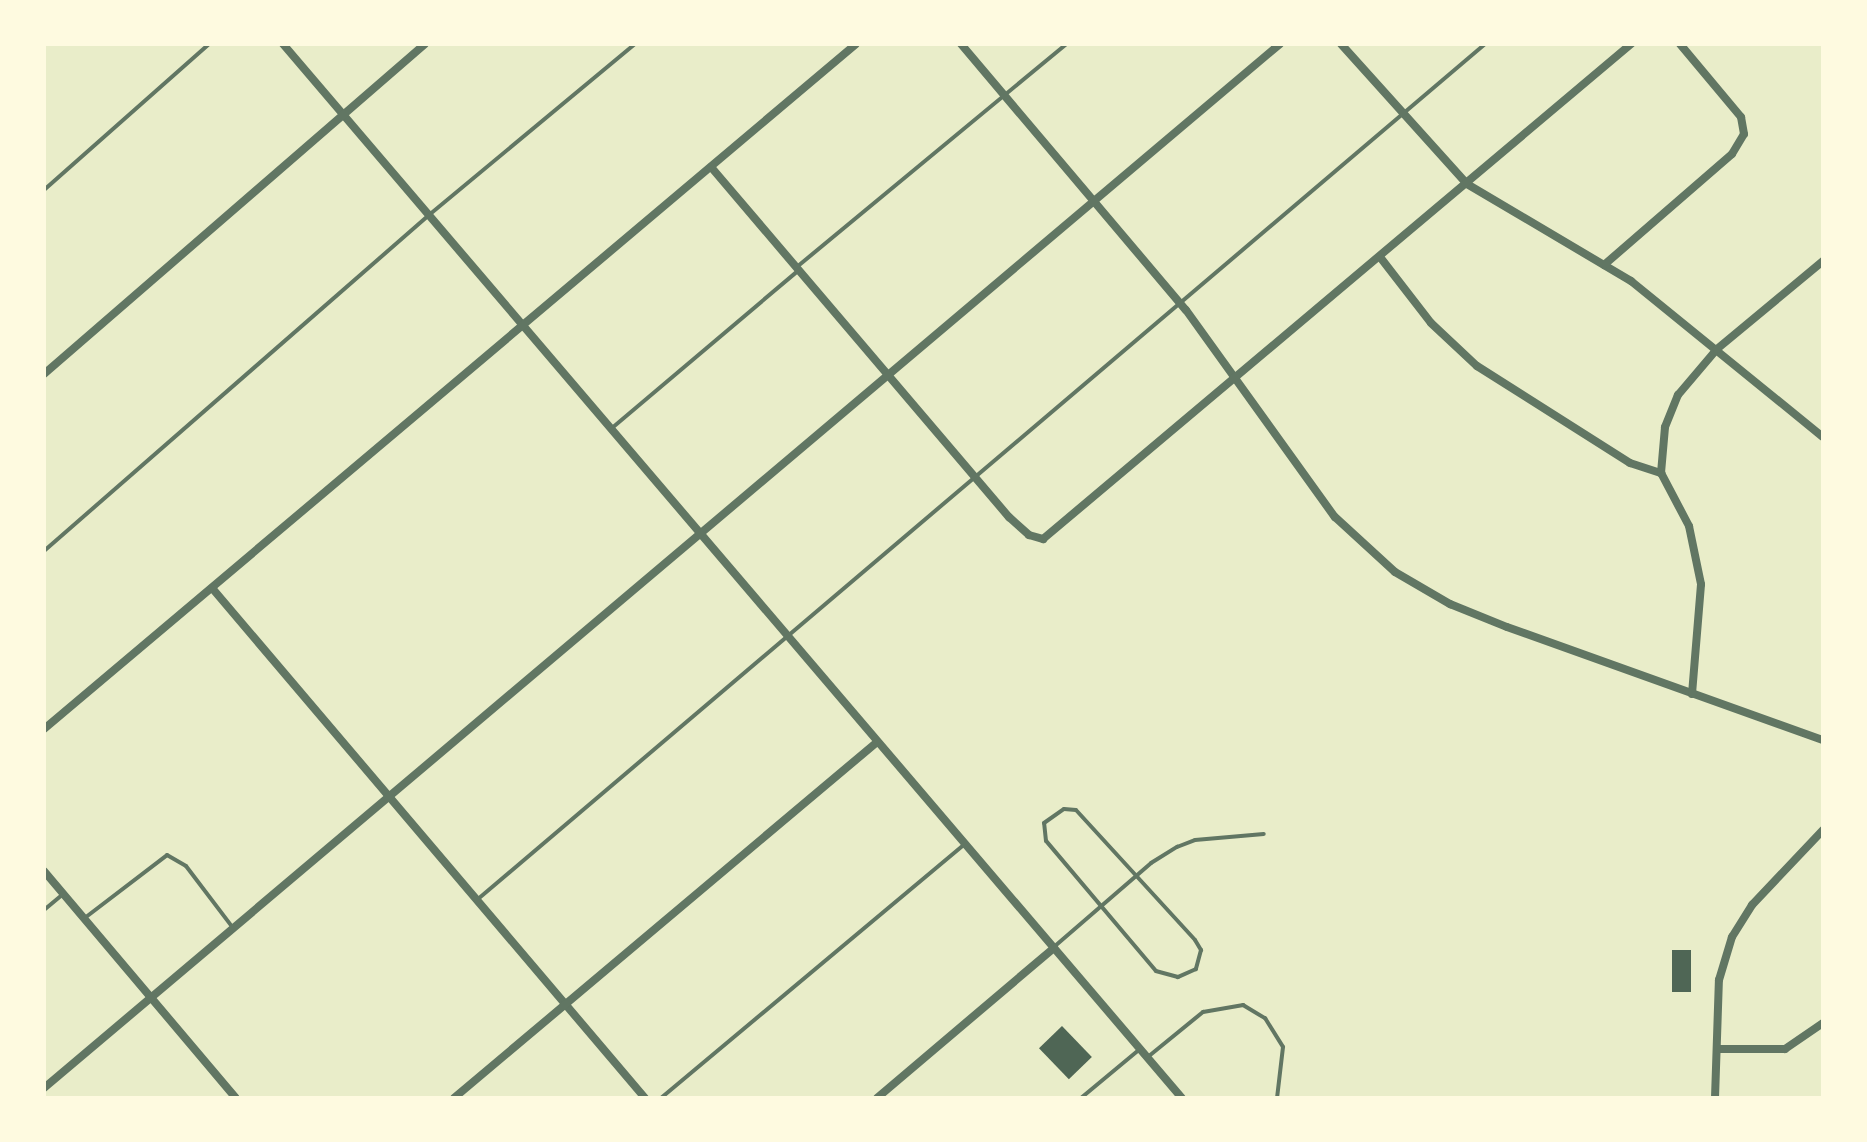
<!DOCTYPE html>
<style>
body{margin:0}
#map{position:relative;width:1867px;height:1142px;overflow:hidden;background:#e9edc9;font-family:"DM Sans",sans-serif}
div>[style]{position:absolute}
.building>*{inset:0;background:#4f6655;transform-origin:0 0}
.service>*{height:4px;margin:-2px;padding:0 2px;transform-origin:2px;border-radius:2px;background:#617663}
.minor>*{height:8px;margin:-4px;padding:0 4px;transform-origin:4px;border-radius:4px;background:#617663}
span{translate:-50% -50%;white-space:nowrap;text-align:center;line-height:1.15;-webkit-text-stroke:8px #fefae0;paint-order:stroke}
.frame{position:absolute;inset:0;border:46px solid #fefae0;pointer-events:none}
</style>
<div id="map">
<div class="building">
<i style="left:1672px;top:950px;width:19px;height:42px"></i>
<i style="left:1062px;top:1026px;width:43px;height:32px;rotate:46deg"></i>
</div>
<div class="service">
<i style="left:44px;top:190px;width:220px;rotate:-41.5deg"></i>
<i style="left:798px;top:266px;width:348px;rotate:-39.6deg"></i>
<i style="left:612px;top:428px;width:245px;rotate:-40.2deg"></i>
<i style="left:44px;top:551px;width:511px;rotate:-41.11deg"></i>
<i style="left:429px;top:215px;width:268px;rotate:-39.7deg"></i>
<i style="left:1064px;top:809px;width:12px;rotate:5deg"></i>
<i style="left:1076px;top:810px;width:176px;rotate:47.5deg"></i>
<i style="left:1195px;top:940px;width:12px;rotate:59deg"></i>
<i style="left:1201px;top:950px;width:20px;rotate:105deg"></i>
<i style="left:1196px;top:969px;width:20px;rotate:156deg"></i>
<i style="left:1178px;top:977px;width:23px;rotate:-165deg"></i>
<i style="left:1156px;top:971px;width:170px;rotate:-130.2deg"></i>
<i style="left:1046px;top:841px;width:18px;rotate:-96deg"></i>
<i style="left:1044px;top:823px;width:24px;rotate:-35deg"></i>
<i style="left:478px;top:899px;width:1321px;rotate:-40.33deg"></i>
<i style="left:44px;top:910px;width:25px;rotate:-40deg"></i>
<i style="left:86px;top:917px;width:102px;rotate:-37.4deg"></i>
<i style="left:167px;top:855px;width:22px;rotate:30deg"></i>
<i style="left:186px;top:866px;width:78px;rotate:52.8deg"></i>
<i style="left:1055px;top:946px;width:127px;rotate:-40.8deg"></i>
<i style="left:1151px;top:863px;width:31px;rotate:-32deg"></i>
<i style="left:1177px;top:847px;width:19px;rotate:-21deg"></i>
<i style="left:1195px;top:840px;width:69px;rotate:-5deg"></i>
<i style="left:1149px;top:1056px;width:70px;rotate:-39.2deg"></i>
<i style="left:1203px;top:1012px;width:41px;rotate:-9.9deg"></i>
<i style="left:1243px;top:1005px;width:26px;rotate:31deg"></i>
<i style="left:1265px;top:1018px;width:34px;rotate:58deg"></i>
<i style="left:1283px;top:1047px;width:51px;rotate:96.7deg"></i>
<i style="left:661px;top:1098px;width:396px;rotate:-39.9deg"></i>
<i style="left:1081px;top:1098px;width:77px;rotate:-39.7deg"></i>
</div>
<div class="minor">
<i style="left:283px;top:44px;width:1385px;rotate:49.54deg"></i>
<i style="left:961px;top:44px;width:348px;rotate:49.8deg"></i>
<i style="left:1186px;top:310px;width:255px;rotate:54.3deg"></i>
<i style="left:1335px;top:517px;width:81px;rotate:42.5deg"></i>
<i style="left:1395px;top:572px;width:64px;rotate:30.2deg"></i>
<i style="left:1450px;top:604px;width:61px;rotate:22deg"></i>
<i style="left:1507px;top:627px;width:336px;rotate:19.7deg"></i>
<i style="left:1341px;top:44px;width:188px;rotate:48deg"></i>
<i style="left:1467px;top:184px;width:191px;rotate:30.6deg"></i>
<i style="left:1631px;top:281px;width:247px;rotate:39.1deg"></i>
<i style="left:711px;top:167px;width:460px;rotate:49.6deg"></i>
<i style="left:1009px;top:517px;width:27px;rotate:42deg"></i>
<i style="left:1029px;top:535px;width:15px;rotate:16deg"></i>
<i style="left:1043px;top:539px;width:769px;rotate:-40.09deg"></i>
<i style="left:1380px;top:257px;width:83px;rotate:52.3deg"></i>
<i style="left:1431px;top:323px;width:63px;rotate:43.1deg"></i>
<i style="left:1477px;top:366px;width:181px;rotate:32.4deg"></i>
<i style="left:1630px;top:463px;width:33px;rotate:18deg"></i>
<i style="left:1604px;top:265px;width:169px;rotate:-40.9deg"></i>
<i style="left:1732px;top:154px;width:23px;rotate:-59deg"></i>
<i style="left:1744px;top:134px;width:17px;rotate:-100deg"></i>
<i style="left:1741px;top:117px;width:95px;rotate:-129.9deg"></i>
<i style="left:44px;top:374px;width:504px;rotate:-40.9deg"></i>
<i style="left:212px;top:588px;width:669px;rotate:49.67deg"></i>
<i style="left:1692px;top:694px;width:110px;rotate:-85.3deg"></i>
<i style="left:1701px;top:584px;width:59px;rotate:-101.7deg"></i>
<i style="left:1689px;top:526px;width:60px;rotate:-117.8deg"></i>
<i style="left:1661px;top:473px;width:46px;rotate:-85deg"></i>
<i style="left:1665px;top:427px;width:35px;rotate:-68deg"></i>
<i style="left:1678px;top:395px;width:60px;rotate:-49.7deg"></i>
<i style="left:1717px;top:349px;width:138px;rotate:-39.7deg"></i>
<i style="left:44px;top:729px;width:1062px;rotate:-40.15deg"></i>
<i style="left:44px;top:871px;width:297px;rotate:49.8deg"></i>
<i style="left:1717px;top:1049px;width:68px"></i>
<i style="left:1785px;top:1049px;width:46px;rotate:-34.4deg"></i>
<i style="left:44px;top:1088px;width:1618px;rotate:-40.19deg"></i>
<i style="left:454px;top:1098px;width:553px;rotate:-40.08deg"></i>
<i style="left:877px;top:1098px;width:232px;rotate:-40.3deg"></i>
<i style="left:1715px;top:1098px;width:118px;rotate:-88.1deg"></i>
<i style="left:1719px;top:980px;width:45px;rotate:-73.2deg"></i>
<i style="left:1732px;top:937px;width:38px;rotate:-58deg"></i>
<i style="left:1752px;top:905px;width:103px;rotate:-46.6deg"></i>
</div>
<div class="frame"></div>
</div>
